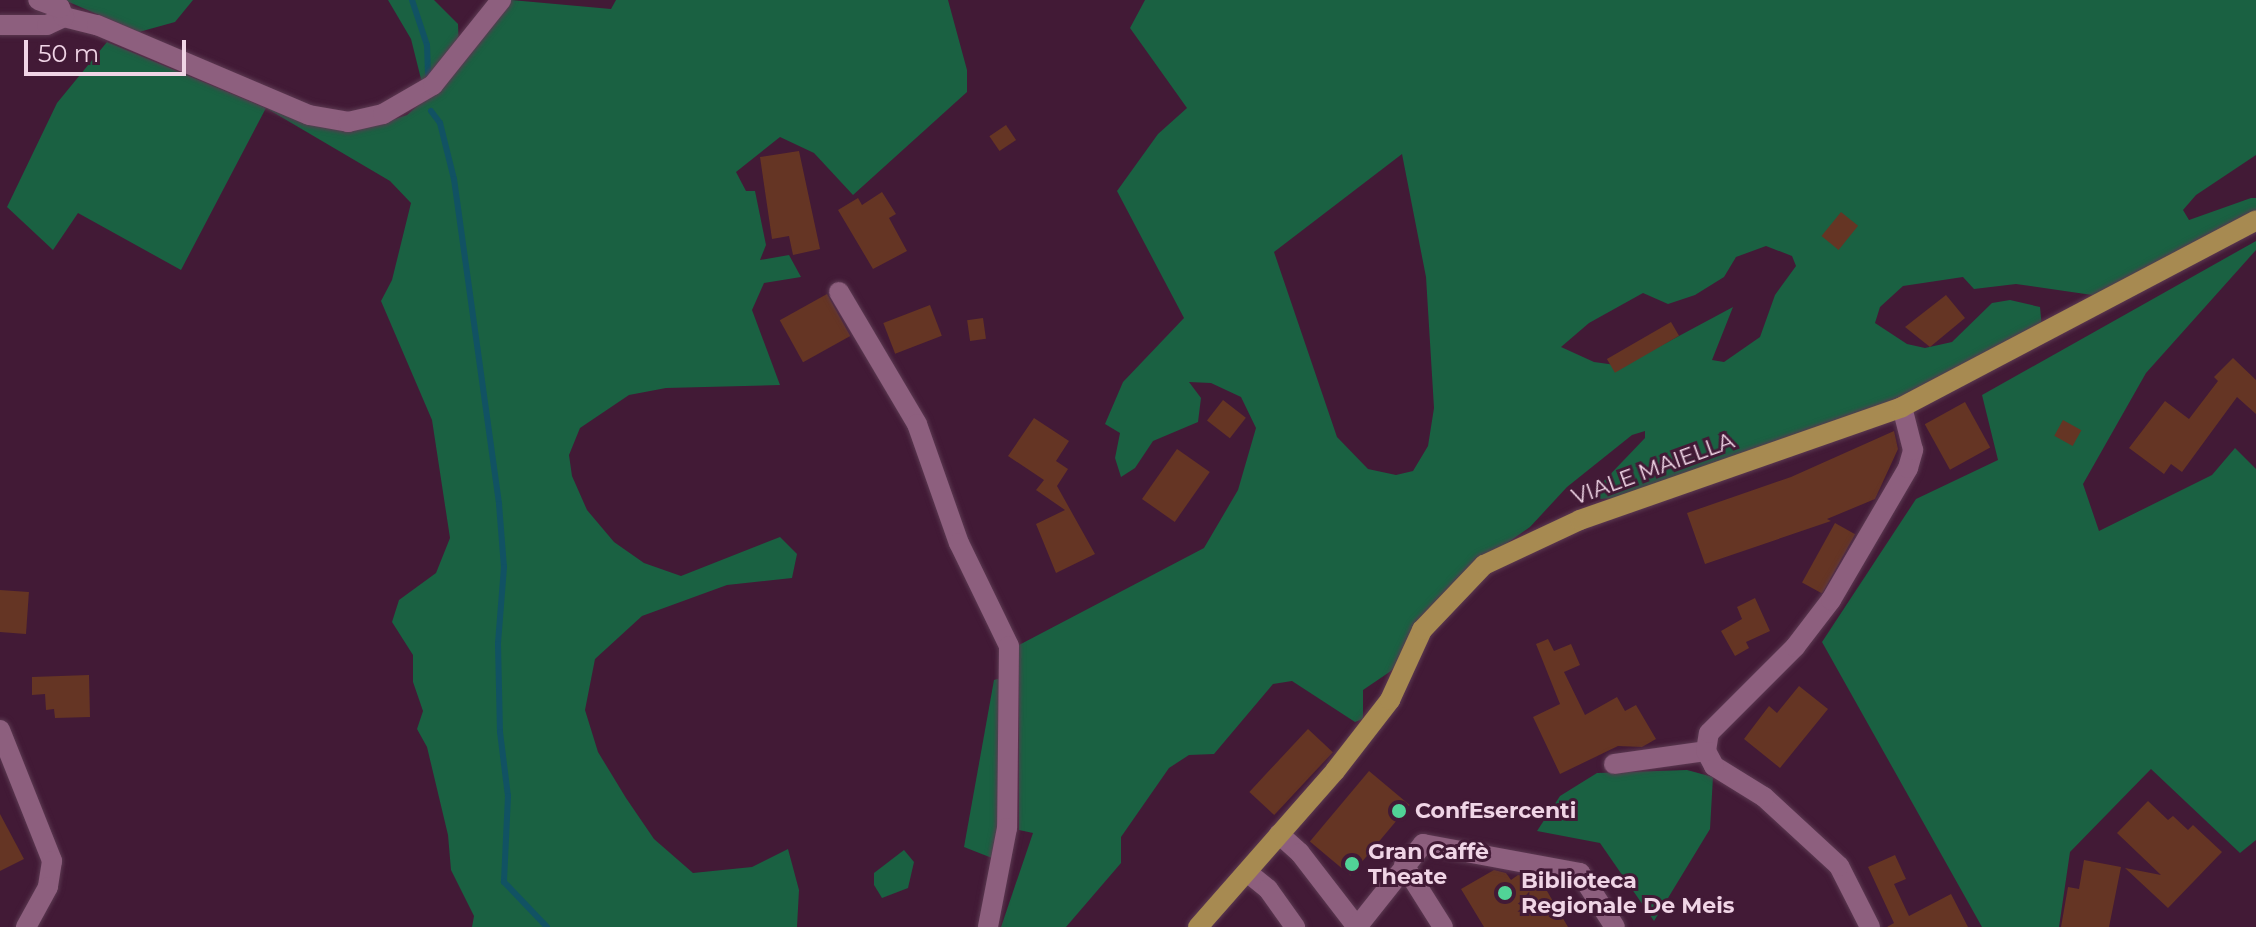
<!DOCTYPE html>
<meta charset="utf-8">
<style>
body{margin:0}
#map{position:relative;width:2256px;height:927px;overflow:hidden;background:#421a36;font-family:Montserrat,sans-serif}
div>[style]{position:absolute}
.green>*{inset:0;background:#1a6142}
.stream>*{height:6px;margin:-3px;padding:0 3px;transform-origin:3px;border-radius:3px;background:#115263}
.building>*{inset:0;background:#653524;transform-origin:0 0}
.roads{filter:drop-shadow(0 0 2px #5b3951) drop-shadow(0 0 2px #5b3951)}
.minor>*{height:20px;margin:-10px;padding:0 10px;transform-origin:10px;border-radius:10px;background:#8d5f7e}
.major>*{height:20px;margin:-10px;padding:0 10px;transform-origin:10px;border-radius:10px;background:#a78a51}
.dots>*{width:22px;height:22px;translate:-50% -50%;box-sizing:border-box;border:4px solid #421a36;border-radius:50%}
span{translate:-50% -50%;white-space:nowrap;text-align:center;line-height:1.15;-webkit-text-stroke:6px #421a36;paint-order:stroke}
.street-label{font-size:22px;color:#f0d5e6}
.poi-label{font-size:22px;color:#f0d5e6;font-weight:700}
.left{translate:0 -50%;text-align:left}
.scale{position:absolute;left:24px;top:40px;width:162px;height:36px;box-sizing:border-box;border:4px solid #f0d5e6;border-top:0;padding-left:10px;font-size:24px;line-height:28px;white-space:nowrap;color:#f0d5e6;-webkit-text-stroke:6px #421a36;paint-order:stroke}
</style>
<div id="map">
<div class="green">
<i style="clip-path:polygon(64px 0,193px 0,175px 22px,139px 32px)"></i>
<i style="clip-path:polygon(388px 0,434px 0,458px 24px,459px 47px,422px 83px,411px 39px)"></i>
<i style="clip-path:polygon(511px 0,611px 9px,616px 0,948px 0,967px 70px,967px 92px,853px 195px,814px 153px,780px 137px,736px 172px,746px 191px,755px 191px,766px 245px,760px 260px,789px 255px,801px 277px,764px 283px,752px 310px,780px 385px,666px 388px,629px 395px,580px 428px,569px 455px,572px 476px,587px 510px,614px 542px,644px 563px,681px 576px,780px 537px,797px 554px,792px 578px,727px 585px,642px 616px,595px 659px,585px 710px,598px 752px,626px 798px,654px 839px,693px 873px,752px 867px,788px 849px,799px 890px,797px 927px,472px 927px,474px 916px,451px 870px,448px 835px,427px 747px,417px 729px,423px 711px,413px 682px,413px 655px,392px 622px,399px 600px,436px 573px,450px 538px,432px 420px,381px 301px,392px 280px,411px 203px,390px 181px,266px 108px,181px 270px,78px 213px,53px 250px,7px 207px,57px 103px,107px 42px,266px 108px,312px 121px,389px 121px,407px 115px,443px 83px)"></i>
<i style="clip-path:polygon(evenodd,1145px 0,2256px 0,2256px 155px,2196px 195px,2183px 210px,2189px 220px,2251px 198px,2256px 198px,2256px 216px,2099px 296px,2016px 284px,1974px 289px,1963px 277px,1903px 286px,1880px 307px,1875px 323px,1907px 344px,1925px 348px,1952px 342px,1992px 303px,2010px 300px,2040px 307px,2042px 328px,1929px 388px,1615px 498px,1600px 499px,1600px 485px,1645px 438px,1645px 431px,1632px 435px,1567px 487px,1530px 527px,1485px 559px,1391px 671px,1363px 690px,1363px 719px,1355px 722px,1292px 681px,1273px 684px,1214px 754px,1189px 755px,1169px 768px,1121px 837px,1121px 863px,1066px 927px,1001px 927px,1033px 833px,1019px 830px,1019px 645px,1204px 548px,1238px 490px,1256px 428px,1241px 397px,1211px 383px,1189px 382px,1201px 398px,1198px 422px,1153px 441px,1135px 468px,1121px 477px,1115px 458px,1120px 433px,1105px 424px,1123px 382px,1184px 318px,1117px 191px,1158px 134px,1187px 108px,1130px 28px,1145px 0,1402px 154px,1426px 277px,1434px 408px,1428px 446px,1413px 471px,1396px 475px,1368px 469px,1337px 437px,1274px 252px,1402px 154px,1145px 0,1766px 246px,1792px 256px,1796px 266px,1775px 295px,1760px 337px,1724px 362px,1712px 360px,1733px 307px,1623px 366px,1594px 362px,1561px 347px,1589px 323px,1643px 293px,1668px 304px,1695px 295px,1724px 277px,1736px 257px,1766px 246px)"></i>
<i style="clip-path:polygon(2256px 241px,2256px 250px,2146px 373px,2083px 484px,2099px 531px,2212px 475px,2235px 448px,2256px 469px,2256px 840px,2240px 853px,2151px 769px,2070px 852px,2059px 927px,1982px 927px,1822px 642px,1916px 499px,1998px 460px,1982px 395px)"></i>
<i style="clip-path:polygon(1007px 676px,997px 860px,964px 847px,994px 680px)"></i>
<i style="clip-path:polygon(1687px 770px,1713px 777px,1710px 829px,1654px 921px,1600px 843px,1537px 831px,1560px 796px,1597px 773px)"></i>
<i style="clip-path:polygon(904px 850px,914px 862px,908px 888px,882px 898px,874px 885px,874px 873px)"></i>
</div>
<div class="stream">
<i style="left:412px;top:0;width:47px;rotate:71.6deg"></i>
<i style="left:427px;top:45px;width:29px;rotate:88deg"></i>
<i style="left:431px;top:111px;width:15px;rotate:53deg"></i>
<i style="left:440px;top:123px;width:58px;rotate:76deg"></i>
<i style="left:454px;top:179px;width:328px;rotate:82.1deg"></i>
<i style="left:499px;top:504px;width:63px;rotate:85.5deg"></i>
<i style="left:504px;top:567px;width:77px;rotate:94.5deg"></i>
<i style="left:498px;top:644px;width:88px;rotate:88.7deg"></i>
<i style="left:500px;top:732px;width:64px;rotate:82.9deg"></i>
<i style="left:508px;top:796px;width:86px;rotate:92.7deg"></i>
<i style="left:504px;top:882px;width:62px;rotate:46.3deg"></i>
</div>
<div class="building">
<i style="left:1006px;top:125px;width:18px;height:20px;rotate:56deg"></i>
<i style="clip-path:polygon(799px 151px,820px 249px,793px 255px,789px 236px,772px 239px,760px 157px)"></i>
<i style="clip-path:polygon(882px 192px,896px 214px,889px 218px,907px 251px,873px 269px,838px 210px,858px 198px,862px 205px)"></i>
<i style="left:1841px;top:212px;width:22px;height:31px;rotate:39deg"></i>
<i style="left:827px;top:294px;width:48px;height:54px;rotate:61deg"></i>
<i style="clip-path:polygon(1946px 295px,1965px 318px,1930px 347px,1905px 327px)"></i>
<i style="left:930px;top:305px;width:33px;height:50px;rotate:69deg"></i>
<i style="left:983px;top:318px;width:21px;height:16px;rotate:82deg"></i>
<i style="left:1671px;top:322px;width:16px;height:74px;rotate:60deg"></i>
<i style="clip-path:polygon(2233px 358px,2256px 380px,2256px 414px,2237px 397px,2182px 472px,2171px 464px,2164px 474px,2129px 448px,2165px 401px,2189px 419px,2218px 381px,2214px 377px)"></i>
<i style="left:1223px;top:400px;width:29px;height:26px;rotate:38deg"></i>
<i style="left:1965px;top:402px;width:52px;height:46px;rotate:61deg"></i>
<i style="clip-path:polygon(1034px 418px,1069px 441px,1056px 461px,1068px 469px,1057px 486px,1095px 554px,1056px 573px,1036px 524px,1065px 510px,1036px 490px,1044px 480px,1008px 456px)"></i>
<i style="left:2063px;top:420px;width:21px;height:18px;rotate:29deg"></i>
<i style="clip-path:polygon(1894px 431px,1898px 449px,1875px 499px,1827px 519px,1831px 521px,1705px 564px,1687px 513px,1791px 477px)"></i>
<i style="left:1177px;top:449px;width:40px;height:61px;rotate:35deg"></i>
<i style="left:1835px;top:523px;width:23px;height:68px;rotate:29deg"></i>
<i style="left:0;top:590px;width:29px;height:42px;rotate:4deg"></i>
<i style="clip-path:polygon(1755px 598px,1770px 631px,1746px 642px,1749px 648px,1735px 656px,1721px 631px,1742px 619px,1737px 607px)"></i>
<i style="clip-path:polygon(1548px 639px,1554px 651px,1571px 644px,1580px 665px,1564px 672px,1585px 715px,1617px 697px,1625px 711px,1636px 705px,1656px 739px,1642px 747px,1618px 746px,1560px 774px,1533px 717px,1560px 704px,1536px 644px)"></i>
<i style="clip-path:polygon(89px 675px,90px 717px,55px 718px,54px 709px,46px 710px,45px 694px,32px 695px,32px 677px)"></i>
<i style="clip-path:polygon(1799px 686px,1828px 709px,1780px 768px,1744px 739px,1769px 706px,1777px 713px)"></i>
<i style="left:1308px;top:729px;width:34px;height:86px;rotate:43deg"></i>
<i style="left:1369px;top:771px;width:53px;height:92px;rotate:40deg"></i>
<i style="clip-path:polygon(2148px 801px,2168px 820px,2173px 816px,2188px 830px,2193px 825px,2222px 852px,2168px 908px,2125px 868px,2161px 875px,2117px 833px)"></i>
<i style="clip-path:polygon(0 814px,24px 859px,0 871px)"></i>
<i style="clip-path:polygon(1895px 855px,1906px 879px,1894px 884px,1909px 916px,1951px 894px,1968px 927px,1887px 927px,1894px 923px,1868px 867px)"></i>
<i style="clip-path:polygon(2084px 860px,2121px 867px,2109px 927px,2061px 927px,2068px 887px,2079px 889px)"></i>
<i style="clip-path:polygon(1494px 870px,1506px 873px,1511px 880px,1518px 875px,1540px 879px,1568px 927px,1484px 927px,1461px 889px)"></i>
</div>
<div class="roads">
<div class="minor">
<i style="left:64px;top:17px;width:34px;rotate:14deg"></i>
<i style="left:97px;top:25px;width:230px;rotate:23deg"></i>
<i style="left:309px;top:115px;width:40px;rotate:10deg"></i>
<i style="left:348px;top:122px;width:36px;rotate:-13deg"></i>
<i style="left:383px;top:114px;width:58px;rotate:-30.1deg"></i>
<i style="left:433px;top:85px;width:109px;rotate:-51.3deg"></i>
<i style="left:0;top:25px;width:47px"></i>
<i style="left:47px;top:25px;width:19px;rotate:-25deg"></i>
<i style="left:64px;top:17px;width:10px;rotate:-114deg"></i>
<i style="left:60px;top:8px;width:23px;rotate:-160deg"></i>
<i style="left:839px;top:292px;width:153px;rotate:59.4deg"></i>
<i style="left:917px;top:424px;width:126px;rotate:70.6deg"></i>
<i style="left:959px;top:543px;width:114px;rotate:64.1deg"></i>
<i style="left:1009px;top:646px;width:182px;rotate:90.6deg"></i>
<i style="left:1007px;top:828px;width:101px;rotate:100.9deg"></i>
<i style="left:0;top:730px;width:141px;rotate:68.3deg"></i>
<i style="left:52px;top:861px;width:26px;rotate:99deg"></i>
<i style="left:48px;top:887px;width:46px;rotate:118.8deg"></i>
<i style="left:1614px;top:764px;width:93px;rotate:-8deg"></i>
<i style="left:1279px;top:834px;width:28px;rotate:42deg"></i>
<i style="left:1300px;top:853px;width:93px;rotate:52.4deg"></i>
<i style="left:1404px;top:865px;width:73px;rotate:57.8deg"></i>
<i style="left:1247px;top:872px;width:27px;rotate:39deg"></i>
<i style="left:1268px;top:889px;width:47px;rotate:54.6deg"></i>
<i style="left:1357px;top:927px;width:106px;rotate:-51.5deg"></i>
<i style="left:1423px;top:844px;width:160px;rotate:10.5deg"></i>
<i style="left:1580px;top:873px;width:64px;rotate:57.1deg"></i>
<i style="left:1870px;top:927px;width:68px;rotate:-116.9deg"></i>
<i style="left:1839px;top:866px;width:102px;rotate:-137.4deg"></i>
<i style="left:1764px;top:797px;width:59px;rotate:-148.2deg"></i>
<i style="left:1714px;top:766px;width:17px;rotate:-118deg"></i>
<i style="left:1706px;top:751px;width:18px;rotate:-81deg"></i>
<i style="left:1709px;top:733px;width:122px;rotate:-45deg"></i>
<i style="left:1795px;top:647px;width:59px;rotate:-52.5deg"></i>
<i style="left:1831px;top:600px;width:153px;rotate:-59.7deg"></i>
<i style="left:1908px;top:468px;width:19px;rotate:-74deg"></i>
<i style="left:1913px;top:450px;width:44px;rotate:-104.3deg"></i>
</div>
<div class="major">
<i style="left:1198px;top:927px;width:208px;rotate:-48.7deg"></i>
<i style="left:1335px;top:771px;width:90px;rotate:-52.2deg"></i>
<i style="left:1390px;top:700px;width:77px;rotate:-65.4deg"></i>
<i style="left:1422px;top:630px;width:90px;rotate:-46.4deg"></i>
<i style="left:1484px;top:565px;width:106px;rotate:-25.1deg"></i>
<i style="left:1580px;top:520px;width:341px;rotate:-19.3deg"></i>
<i style="left:1902px;top:407px;width:400px;rotate:-27.8deg"></i>
</div>
</div>
<div class="dots">
<i style="left:1399px;top:811px;background:#51d397"></i>
<i style="left:1352px;top:864px;background:#51d397"></i>
<i style="left:1505px;top:893px;background:#51d397"></i>
</div>
<div class="street-label">
<span style="left:1653px;top:469px;rotate:-20deg">VIALE MAIELLA</span>
</div>
<div class="poi-label">
<span class="left" style="left:1415px;top:811px">ConfEsercenti</span>
<span class="left" style="left:1368px;top:864px">Gran Caffè<br>Theate</span>
<span class="left" style="left:1521px;top:893px">Biblioteca<br>Regionale De Meis</span>
</div>
<div class="scale">50 m</div>
</div>
